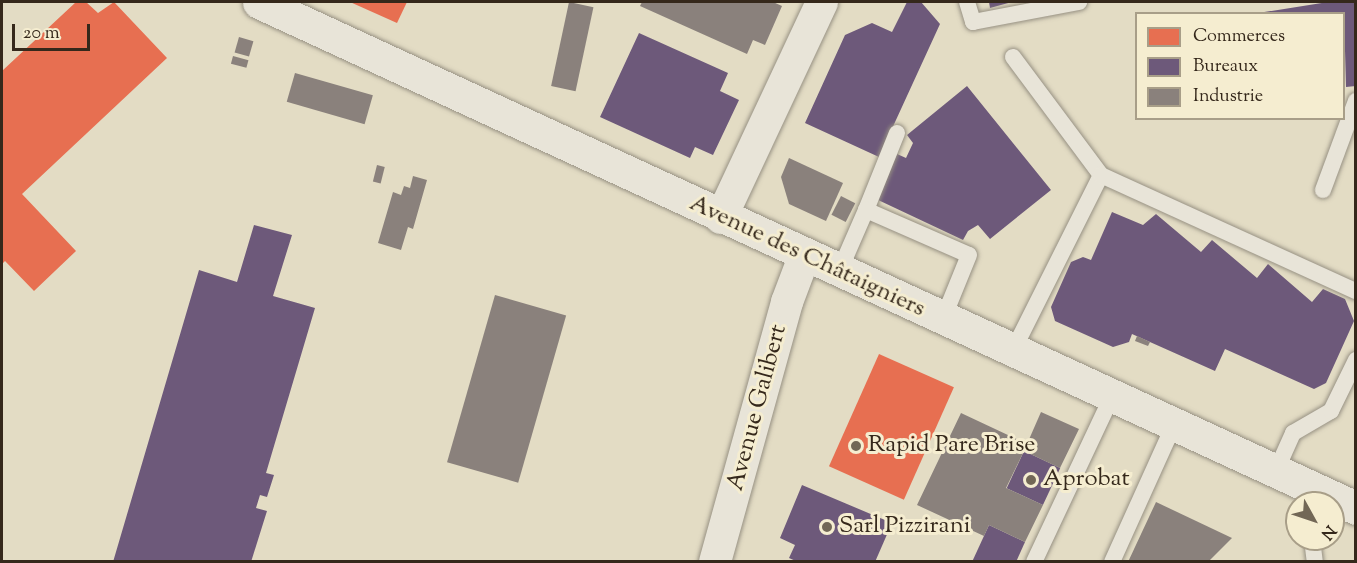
<!DOCTYPE html>
<meta charset="utf-8">
<style>
body{margin:0}
#map{position:relative;width:1357px;height:563px;overflow:hidden;background:#e3dcc4;font-family:"Sorts Mill Goudy",serif}
div>[style]{position:absolute}
.shops>*{inset:0;background:#e76f51;transform-origin:0 0}
.offices>*{inset:0;background:#6d597a;transform-origin:0 0}
.industry>*{inset:0;background:#8a817c;transform-origin:0 0}
.roads{filter:drop-shadow(0 0 2px #979183) drop-shadow(0 0 2px #979183)}
.service>*{height:16px;margin:-8px;padding:0 8px;transform-origin:8px;border-radius:8px;background:#e8e4d8}
.minor>*{height:32px;margin:-16px;padding:0 16px;transform-origin:16px;border-radius:16px;background:#e8e4d8}
.tertiary>*{height:33px;margin:-16.5px;padding:0 16.5px;transform-origin:16.5px;border-radius:16.5px;background:#e8e4d8}
.dots>*{width:16px;height:16px;translate:-50% -50%;box-sizing:border-box;border:3px solid #f5edd0;border-radius:50%}
span{translate:-50% -50%;white-space:nowrap;text-align:center;line-height:1.15;-webkit-text-stroke:6px #f5edd0;paint-order:stroke}
.street-label{font-size:24px;color:#35281b}
.poi-label{font-size:24px;color:#35281b}
.left{translate:0 -50%;text-align:left}
.frame{position:absolute;inset:0;border:3px solid #35281b;pointer-events:none}
.legend{position:absolute;left:1135px;top:12px;width:210px;height:108px;box-sizing:border-box;background:#f5edd0;border:2px solid #a89e88;margin:0;padding:8px 10px;list-style:none;font-size:18px;color:#35281b}
.legend li{display:flex;align-items:center;gap:12px;height:30px}
.legend b{width:30px;border:2px solid #a89e88}
.north{position:absolute;left:1285px;top:491px;width:60px;height:60px;box-sizing:border-box;background:#f5edd0;border:2px solid #a89e88;border-radius:50%;rotate:130deg;font-size:16px;font-weight:700;line-height:24px;text-align:center;color:#35281b}
.north::after{content:'';display:block;margin:auto;width:21px;height:27px;background:#726756;clip-path:polygon(50% 0,100% 100%,50% 72%,0 100%)}
.scale{position:absolute;left:12px;top:24px;width:78px;height:27px;box-sizing:border-box;border:3px solid #35281b;border-top:0;padding-left:8px;font-size:18px;line-height:21px;white-space:nowrap;color:#35281b;-webkit-text-stroke:4px #f5edd0;paint-order:stroke}
</style>
<div id="map">
<div class="shops">
<i style="clip-path:polygon(76px 2px,86px 2px,98px 13px,114px 2px,167px 58px,22px 194px,76px 251px,34px 291px,5px 261px,2px 264px,2px 71px)"></i>
<i style="clip-path:polygon(350px 2px,407px 2px,397px 23px)"></i>
<i style="left:879px;top:354px;width:82px;height:123px;rotate:24deg"></i>
</div>
<div class="offices">
<i style="clip-path:polygon(907px 2px,921px 2px,940px 24px,879px 157px,805px 123px,845px 35px,872px 23px,892px 32px)"></i>
<i style="clip-path:polygon(989px 2px,1012px 2px,990px 8px)"></i>
<i style="clip-path:polygon(1328px 2px,1356px 2px,1356px 86px,1346px 87px,1344px 14px,1252px 14px)"></i>
<i style="clip-path:polygon(639px 33px,728px 73px,720px 91px,739px 100px,713px 155px,695px 147px,690px 158px,600px 117px)"></i>
<i style="clip-path:polygon(967px 86px,1051px 190px,990px 239px,978px 225px,968px 231px,963px 240px,876px 199px,897px 154px,906px 158px,913px 143px,907px 135px)"></i>
<i style="clip-path:polygon(1112px 212px,1143px 225px,1156px 214px,1201px 252px,1212px 240px,1257px 278px,1268px 264px,1312px 302px,1323px 289px,1345px 299px,1354px 321px,1326px 383px,1314px 389px,1225px 349px,1215px 371px,1132px 334px,1129px 342px,1113px 347px,1055px 321px,1051px 307px,1071px 262px,1083px 257px,1091px 260px)"></i>
<i style="clip-path:polygon(254px 225px,292px 235px,273px 296px,315px 308px,266px 473px,274px 475px,267px 497px,260px 495px,256px 508px,267px 511px,251px 562px,113px 562px,199px 270px,237px 282px)"></i>
<i style="left:1024px;top:451px;width:40px;height:41px;rotate:25deg"></i>
<i style="clip-path:polygon(802px 485px,892px 523px,875px 562px,798px 562px,789px 558px,795px 545px,780px 538px)"></i>
<i style="clip-path:polygon(989px 525px,1025px 542px,1016px 562px,972px 562px)"></i>
</div>
<div class="industry">
<i style="left:569px;top:2px;width:25px;height:86px;rotate:12deg"></i>
<i style="clip-path:polygon(642px 2px,773px 2px,782px 6px,765px 45px,753px 40px,747px 54px,640px 6px)"></i>
<i style="left:239px;top:37px;width:15px;height:16px;rotate:16deg"></i>
<i style="left:233px;top:56px;width:16px;height:8px;rotate:15deg"></i>
<i style="left:295px;top:73px;width:81px;height:30px;rotate:16deg"></i>
<i style="clip-path:polygon(789px 158px,843px 183px,826px 221px,789px 204px,781px 177px)"></i>
<i style="left:377px;top:165px;width:8px;height:17px;rotate:14deg"></i>
<i style="clip-path:polygon(413px 176px,427px 180px,413px 229px,408px 227px,401px 250px,378px 243px,393px 192px,401px 195px,404px 186px,410px 188px)"></i>
<i style="left:841px;top:196px;width:16px;height:21px;rotate:27deg"></i>
<i style="left:495px;top:295px;width:74px;height:174px;rotate:16deg"></i>
<i style="clip-path:polygon(1137px 336px,1150px 342px,1148px 346px,1135px 341px)"></i>
<i style="clip-path:polygon(1041px 412px,1079px 429px,1060px 468px,1024px 451px,1006px 488px,1043px 505px,1025px 542px,989px 525px,984px 536px,917px 505px,961px 413px,1027px 444px)"></i>
<i style="clip-path:polygon(1156px 502px,1232px 538px,1208px 562px,1128px 562px)"></i>
</div>
<div class="roads">
<div class="service">
<i style="left:967px;top:2px;width:21px;rotate:73deg"></i>
<i style="left:973px;top:22px;width:108px;rotate:-10.7deg"></i>
<i style="left:1013px;top:57px;width:147px;rotate:53.3deg"></i>
<i style="left:1101px;top:175px;width:197px;rotate:116.6deg"></i>
<i style="left:1101px;top:175px;width:280px;rotate:24.5deg"></i>
<i style="left:1323px;top:190px;width:95px;rotate:-69.7deg"></i>
<i style="left:866px;top:210px;width:83px;rotate:-68.1deg"></i>
<i style="left:839px;top:272px;width:68px;rotate:-66.5deg"></i>
<i style="left:866px;top:210px;width:112px;rotate:23.6deg"></i>
<i style="left:969px;top:255px;width:69px;rotate:112.1deg"></i>
<i style="left:1276px;top:471px;width:42px;rotate:-65.9deg"></i>
<i style="left:1293px;top:433px;width:44px;rotate:-30.1deg"></i>
<i style="left:1331px;top:411px;width:57px;rotate:-63.9deg"></i>
<i style="left:1312px;top:539px;width:23px;rotate:83deg"></i>
<i style="left:1034px;top:562px;width:183px;rotate:-64.8deg"></i>
<i style="left:1112px;top:562px;width:150px;rotate:-65.7deg"></i>
</div>
<div class="minor">
<i style="left:721px;top:218px;width:238px;rotate:-64.9deg"></i>
<i style="left:715px;top:562px;width:270px;rotate:-74.5deg"></i>
<i style="left:787px;top:302px;width:48px;rotate:-69.3deg"></i>
</div>
<div class="tertiary">
<i style="left:259px;top:2px;width:1208px;rotate:24.76deg"></i>
</div>
</div>
<div class="dots">
<i style="left:856px;top:446px;background:#726756"></i>
<i style="left:1031px;top:480px;background:#726756"></i>
<i style="left:827px;top:527px;background:#726756"></i>
</div>
<div class="street-label">
<span style="left:807px;top:257px;rotate:25deg">Avenue des Châtaigniers</span>
<span style="left:758px;top:408px;rotate:-75deg">Avenue Galibert</span>
</div>
<div class="poi-label">
<span class="left" style="left:868px;top:446px">Rapid Pare Brise</span>
<span class="left" style="left:1043px;top:480px">Aprobat</span>
<span class="left" style="left:839px;top:527px">Sarl Pizzirani</span>
</div>
<div class="frame"></div>
<ul class="legend">
<li><b style="height:16px;background:#e76f51"></b>Commerces</li>
<li><b style="height:16px;background:#6d597a"></b>Bureaux</li>
<li><b style="height:16px;background:#8a817c"></b>Industrie</li>
</ul>
<div class="north">N</div>
<div class="scale">20 m</div>
</div>
